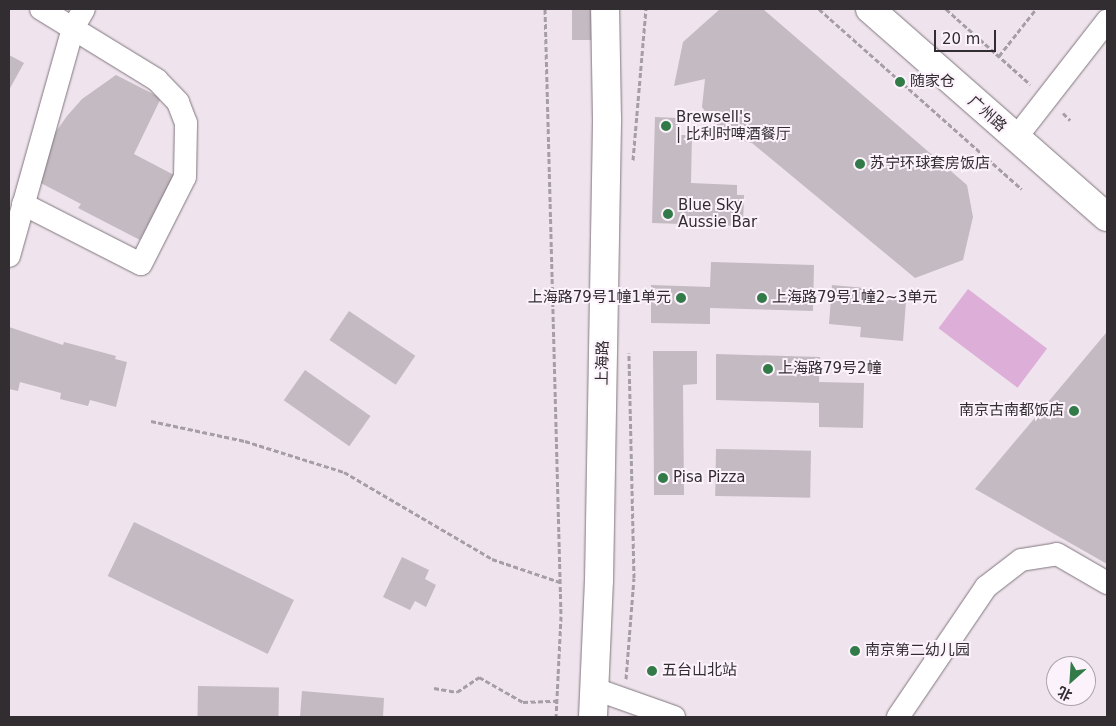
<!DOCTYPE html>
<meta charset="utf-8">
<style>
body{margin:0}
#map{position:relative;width:1116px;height:726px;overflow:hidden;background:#efe4ed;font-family:"DejaVu Sans","Noto Sans SC",sans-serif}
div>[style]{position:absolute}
.green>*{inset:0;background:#ddaed7;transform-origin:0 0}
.building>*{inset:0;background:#c4bac2;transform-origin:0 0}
.path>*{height:3px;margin-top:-1.5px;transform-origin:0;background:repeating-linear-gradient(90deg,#a69ea5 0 5px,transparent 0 7.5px)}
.roads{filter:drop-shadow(0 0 1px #80767e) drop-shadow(0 0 1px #80767e)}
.minor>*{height:22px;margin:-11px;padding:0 11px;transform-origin:11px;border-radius:11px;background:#fff}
.major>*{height:28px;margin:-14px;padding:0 14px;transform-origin:14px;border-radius:14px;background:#fff}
.dots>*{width:14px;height:14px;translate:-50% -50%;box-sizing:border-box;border:2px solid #fcf2fb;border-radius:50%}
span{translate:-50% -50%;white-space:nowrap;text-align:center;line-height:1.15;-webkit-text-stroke:4px #fcf2fb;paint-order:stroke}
.poi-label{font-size:15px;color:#312d30}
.left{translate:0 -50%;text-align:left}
.right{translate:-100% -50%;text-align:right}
.street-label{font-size:15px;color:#312d30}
.frame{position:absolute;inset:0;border:10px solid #312d30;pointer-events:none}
.north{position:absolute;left:1046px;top:656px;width:50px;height:50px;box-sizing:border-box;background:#fcf2fb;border:1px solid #aba3aa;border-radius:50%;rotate:206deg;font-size:14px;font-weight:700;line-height:20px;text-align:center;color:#312d30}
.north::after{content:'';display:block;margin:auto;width:18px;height:22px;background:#327b48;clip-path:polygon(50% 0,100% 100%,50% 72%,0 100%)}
.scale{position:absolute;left:934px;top:30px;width:62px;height:22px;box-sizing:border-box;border:2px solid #312d30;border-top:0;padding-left:6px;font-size:15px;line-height:18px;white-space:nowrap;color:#312d30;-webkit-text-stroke:4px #fcf2fb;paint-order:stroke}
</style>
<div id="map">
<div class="green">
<i style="left:968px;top:289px;width:99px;height:49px;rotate:37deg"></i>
</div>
<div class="building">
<i style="left:572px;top:9px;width:41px;height:31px"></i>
<i style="clip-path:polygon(720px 9px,763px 9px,967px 185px,973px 217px,963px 260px,915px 278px,752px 143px,723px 136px,702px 107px,705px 79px,674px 86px,683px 42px)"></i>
<i style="clip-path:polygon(9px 55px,24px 63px,9px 90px)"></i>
<i style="clip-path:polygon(116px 75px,161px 98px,134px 154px,174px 175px,140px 240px,78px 208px,81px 204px,35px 180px,55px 133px,67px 116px,82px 99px)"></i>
<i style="clip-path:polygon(655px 117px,678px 118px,677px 135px,692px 135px,691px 183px,737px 185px,737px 195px,744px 195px,743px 226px,652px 223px)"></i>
<i style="clip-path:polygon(711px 262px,814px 265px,813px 311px,710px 308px,710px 324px,651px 323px,651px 285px,710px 287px)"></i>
<i style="clip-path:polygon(832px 285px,876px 289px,875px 298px,906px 301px,903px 341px,860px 337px,861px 327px,829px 324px)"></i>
<i style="left:349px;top:311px;width:80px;height:35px;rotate:34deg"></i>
<i style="clip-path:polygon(9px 327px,63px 345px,64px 342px,116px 356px,115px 359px,127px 362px,116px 407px,90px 400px,88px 406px,60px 399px,61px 393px,20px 382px,18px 391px,9px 389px)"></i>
<i style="clip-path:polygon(1106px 333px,1107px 333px,1107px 564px,975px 489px)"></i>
<i style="clip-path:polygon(653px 351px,697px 351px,697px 384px,683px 385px,684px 495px,654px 495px)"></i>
<i style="clip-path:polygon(716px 354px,820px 357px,819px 382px,864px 383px,863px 428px,819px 427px,819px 403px,716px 400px)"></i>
<i style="left:305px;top:370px;width:80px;height:37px;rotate:35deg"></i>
<i style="left:716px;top:449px;width:95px;height:47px;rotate:1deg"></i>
<i style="left:134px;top:522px;width:178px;height:60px;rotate:26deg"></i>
<i style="clip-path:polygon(402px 557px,429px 570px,425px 579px,436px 585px,426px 607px,415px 601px,410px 610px,383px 597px)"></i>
<i style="left:198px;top:686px;width:81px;height:31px;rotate:1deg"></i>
<i style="clip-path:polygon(302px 691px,384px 698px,383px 717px,300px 717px)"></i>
</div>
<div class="path">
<i style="left:545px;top:9px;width:607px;rotate:88.49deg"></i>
<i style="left:561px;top:616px;width:101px;rotate:92.8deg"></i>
<i style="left:819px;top:9px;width:271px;rotate:41.6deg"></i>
<i style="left:946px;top:9px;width:113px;rotate:41.8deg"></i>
<i style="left:999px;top:56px;width:60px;rotate:-51.8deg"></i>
<i style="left:1063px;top:113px;width:10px;rotate:45deg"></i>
<i style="left:633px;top:160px;width:152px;rotate:-85.1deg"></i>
<i style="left:151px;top:421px;width:96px;rotate:12deg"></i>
<i style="left:245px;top:441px;width:104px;rotate:17.4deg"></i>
<i style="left:344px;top:472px;width:172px;rotate:30.4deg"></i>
<i style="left:492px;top:559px;width:72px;rotate:18.7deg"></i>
<i style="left:626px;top:679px;width:101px;rotate:-85.5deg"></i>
<i style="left:634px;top:578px;width:225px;rotate:-91.3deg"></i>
<i style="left:434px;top:688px;width:23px;rotate:10deg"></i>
<i style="left:457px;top:692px;width:27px;rotate:-34deg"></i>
<i style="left:479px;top:677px;width:51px;rotate:29.6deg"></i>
<i style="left:523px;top:702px;width:34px;rotate:-2deg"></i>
</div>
<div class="roads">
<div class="minor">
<i style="left:1015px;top:139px;width:150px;rotate:-52.1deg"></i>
<i style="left:23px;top:204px;width:132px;rotate:27deg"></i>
<i style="left:141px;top:264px;width:97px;rotate:-63.2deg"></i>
<i style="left:185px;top:177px;width:54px;rotate:-88.9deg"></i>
<i style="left:186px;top:123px;width:22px;rotate:-111deg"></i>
<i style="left:178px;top:102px;width:30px;rotate:-134deg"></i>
<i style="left:157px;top:80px;width:136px;rotate:-148.5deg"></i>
<i style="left:9px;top:256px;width:237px;rotate:-74.3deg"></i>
<i style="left:73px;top:28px;width:22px;rotate:-60deg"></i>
<i style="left:595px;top:689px;width:84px;rotate:19.5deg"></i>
<i style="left:898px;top:717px;width:157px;rotate:-55.9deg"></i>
<i style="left:986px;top:587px;width:44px;rotate:-37.6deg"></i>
<i style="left:1021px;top:560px;width:36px;rotate:-9deg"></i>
<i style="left:1057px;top:554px;width:58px;rotate:30.1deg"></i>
</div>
<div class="major">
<i style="left:870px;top:9px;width:315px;rotate:41.3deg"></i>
<i style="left:593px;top:717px;width:136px;rotate:-87.5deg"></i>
<i style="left:599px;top:581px;width:462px;rotate:-89deg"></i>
<i style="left:607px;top:119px;width:110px;rotate:-91deg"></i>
</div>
</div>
<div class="dots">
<i style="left:900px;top:82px;background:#327b48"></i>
<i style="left:666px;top:126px;background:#327b48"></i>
<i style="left:860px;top:164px;background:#327b48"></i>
<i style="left:668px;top:214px;background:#327b48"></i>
<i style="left:681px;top:298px;background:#327b48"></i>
<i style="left:762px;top:298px;background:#327b48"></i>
<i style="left:768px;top:369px;background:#327b48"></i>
<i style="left:1074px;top:411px;background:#327b48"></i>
<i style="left:663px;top:478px;background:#327b48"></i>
<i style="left:855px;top:651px;background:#327b48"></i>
<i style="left:652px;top:671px;background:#327b48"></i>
</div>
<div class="poi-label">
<span class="left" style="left:910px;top:82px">随家仓</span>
<span class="left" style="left:676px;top:126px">Brewsell's<br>| 比利时啤酒餐厅</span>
<span class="left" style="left:870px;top:164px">苏宁环球套房饭店</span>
<span class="left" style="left:678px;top:214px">Blue Sky<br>Aussie Bar</span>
<span class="right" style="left:671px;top:298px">上海路79号1幢1单元</span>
<span class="left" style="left:772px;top:298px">上海路79号1幢2~3单元</span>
<span class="left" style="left:778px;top:369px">上海路79号2幢</span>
<span class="right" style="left:1064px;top:411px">南京古南都饭店</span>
<span class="left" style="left:673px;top:478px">Pisa Pizza</span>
<span class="left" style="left:865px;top:651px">南京第二幼儿园</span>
<span class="left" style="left:662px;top:671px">五台山北站</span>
</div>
<div class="street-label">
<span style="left:987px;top:114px;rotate:42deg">广州路</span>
<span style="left:603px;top:363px;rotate:-89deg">上海路</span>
</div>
<div class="frame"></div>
<div class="north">北</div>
<div class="scale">20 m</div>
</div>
